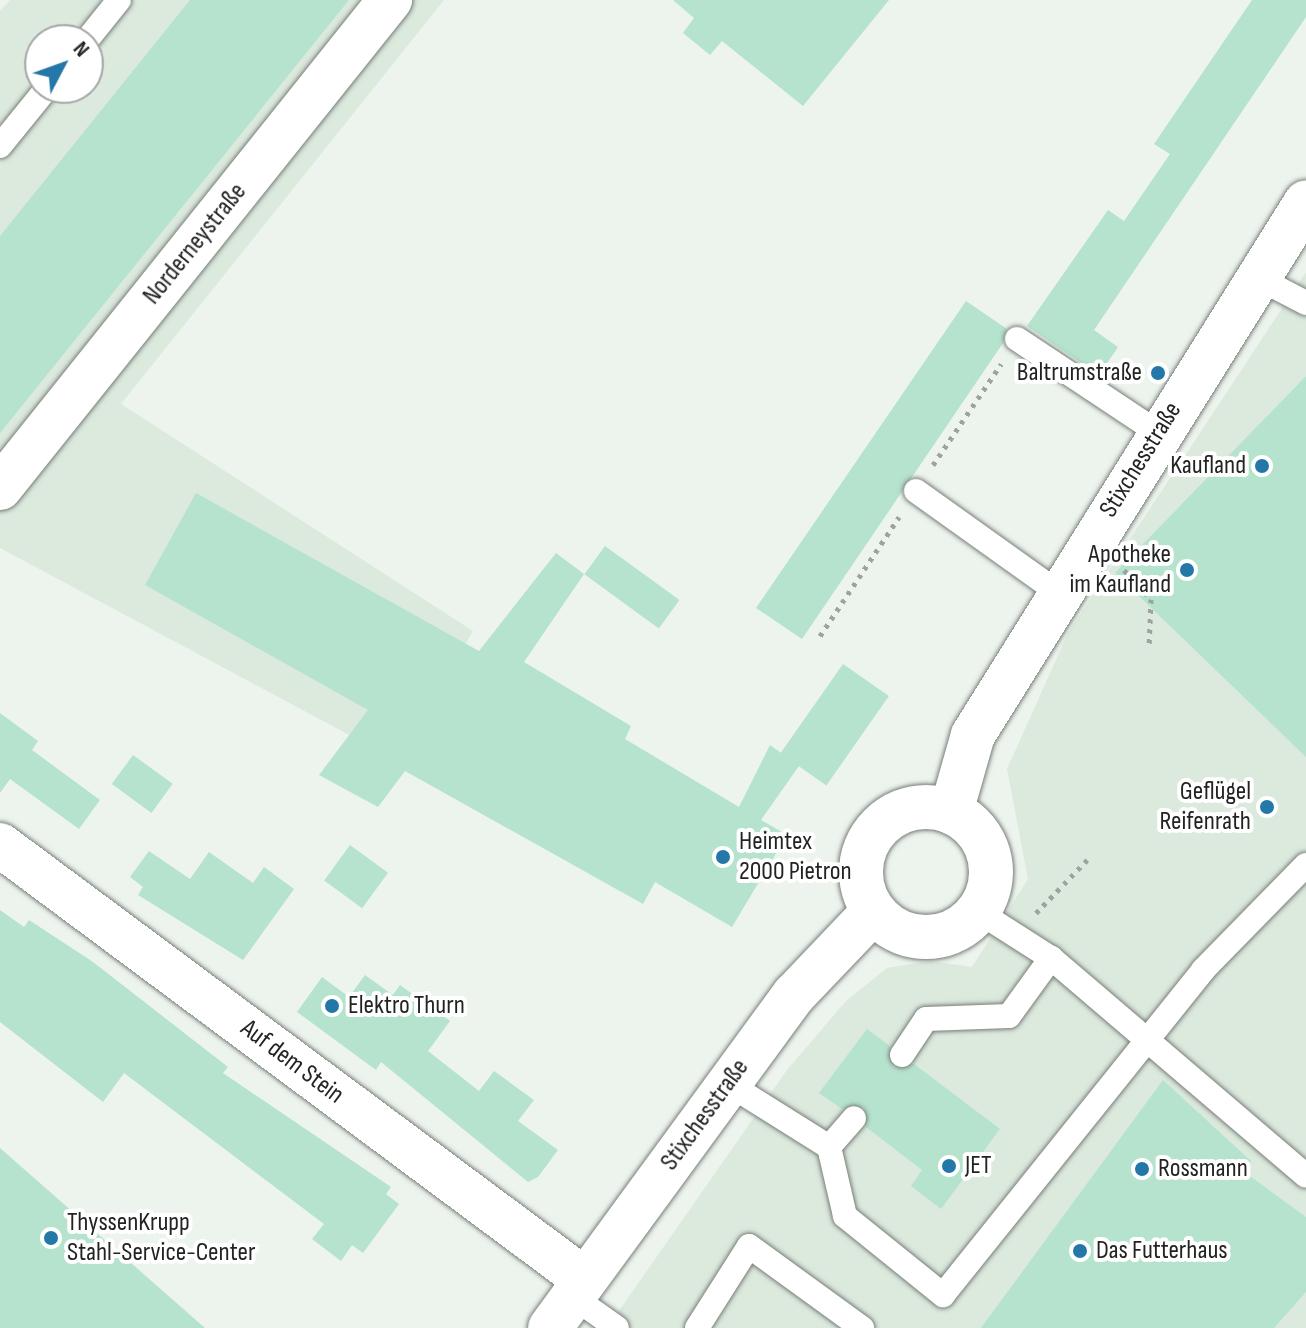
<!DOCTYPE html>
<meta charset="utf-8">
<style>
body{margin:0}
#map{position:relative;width:1306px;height:1328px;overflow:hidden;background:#ecf4ed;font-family:"Sofia Sans Condensed",sans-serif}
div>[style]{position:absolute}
.built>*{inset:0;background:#dce9dd}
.building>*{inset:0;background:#b5e3ce;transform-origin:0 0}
.path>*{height:5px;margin-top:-2.5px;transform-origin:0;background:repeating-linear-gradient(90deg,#9ea39e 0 4px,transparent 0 10px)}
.roads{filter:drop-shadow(0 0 2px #787f79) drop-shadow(0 0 2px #787f79)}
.lane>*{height:24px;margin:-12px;padding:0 12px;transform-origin:12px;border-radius:12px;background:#fff}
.street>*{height:44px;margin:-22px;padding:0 22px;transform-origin:22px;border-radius:22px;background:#fff}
.secondary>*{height:44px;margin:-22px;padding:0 22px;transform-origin:22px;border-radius:22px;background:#fff}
.secondary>.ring{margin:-22px;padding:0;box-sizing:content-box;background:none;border:44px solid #fff;border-radius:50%}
.dots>*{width:22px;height:22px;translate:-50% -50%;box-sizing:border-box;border:4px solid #fff;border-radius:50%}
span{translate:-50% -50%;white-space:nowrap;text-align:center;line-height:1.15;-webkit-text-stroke:8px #fff;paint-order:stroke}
.street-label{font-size:26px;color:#222422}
.poi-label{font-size:26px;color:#222422}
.right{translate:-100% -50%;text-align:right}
.left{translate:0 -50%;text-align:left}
.north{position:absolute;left:24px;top:24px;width:80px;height:80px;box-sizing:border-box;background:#fff;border:2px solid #a7a7a7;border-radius:50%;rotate:49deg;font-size:22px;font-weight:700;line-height:32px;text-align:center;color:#222422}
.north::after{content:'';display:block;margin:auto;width:28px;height:36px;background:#2378a8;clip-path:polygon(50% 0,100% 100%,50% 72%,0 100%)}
</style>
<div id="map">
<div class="built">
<i style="clip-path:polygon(evenodd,10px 0,444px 0,121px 404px,473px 631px,398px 761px,0 548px,0 11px,10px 0,40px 40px,88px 40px,88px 88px,40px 88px,40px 40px)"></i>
<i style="clip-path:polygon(1306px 272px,1306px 1328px,607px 1328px,787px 1070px,846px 1001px,887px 968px,930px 961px,972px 967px,1028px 879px,1007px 769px,1068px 633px)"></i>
</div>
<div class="building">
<i style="clip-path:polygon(190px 0,349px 0,0 433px,0 236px)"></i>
<i style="clip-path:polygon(673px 0,889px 0,803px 106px,722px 41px,710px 55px,683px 33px,694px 18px)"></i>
<i style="clip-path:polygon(1252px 0,1306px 0,1306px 17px,1094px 330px,1118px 347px,1099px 375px,1027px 326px,1108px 210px,1124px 221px,1170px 154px,1154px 144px)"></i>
<i style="clip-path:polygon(966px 301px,1007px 329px,1003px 343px,802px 639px,756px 608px)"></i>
<i style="clip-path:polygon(1306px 376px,1306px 757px,1115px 573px)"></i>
<i style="clip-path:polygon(196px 493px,479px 651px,556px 553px,584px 574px,524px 662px,631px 726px,625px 739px,739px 807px,770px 745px,799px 766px,761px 820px,787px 835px,732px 927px,655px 882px,643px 904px,405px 771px,378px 807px,319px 775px,368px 710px,145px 585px)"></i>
<i style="left:605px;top:546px;width:92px;height:35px;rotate:36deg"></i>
<i style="left:843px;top:664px;width:56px;height:109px;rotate:35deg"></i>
<i style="clip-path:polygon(0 713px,38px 741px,32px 750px,100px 800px,79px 829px,10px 779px,0 793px)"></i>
<i style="left:133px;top:755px;width:49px;height:36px;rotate:36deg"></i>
<i style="left:350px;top:845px;width:47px;height:44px;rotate:36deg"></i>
<i style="clip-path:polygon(149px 851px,190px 879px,209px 852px,253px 883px,264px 867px,294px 889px,243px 960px,138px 895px,143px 887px,130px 877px)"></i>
<i style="clip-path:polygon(0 910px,24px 927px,29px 920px,93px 962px,228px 1067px,223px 1073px,391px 1187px,386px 1194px,399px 1204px,363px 1253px,352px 1245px,341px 1261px,312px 1239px,324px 1224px,124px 1073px,103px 1102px,0 1022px)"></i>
<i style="clip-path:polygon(365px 975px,393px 995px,400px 985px,450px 1021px,428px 1051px,479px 1091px,494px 1071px,534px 1100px,518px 1121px,558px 1150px,538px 1177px,528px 1182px,381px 1062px,376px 1070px,297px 1012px,322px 977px,349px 997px)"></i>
<i style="clip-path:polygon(867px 1029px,890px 1046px,893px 1067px,914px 1064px,1000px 1129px,941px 1209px,911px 1186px,922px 1170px,866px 1127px,864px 1107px,842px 1109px,819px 1093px)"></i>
<i style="clip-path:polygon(1163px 1080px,1251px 1161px,1243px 1171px,1306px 1217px,1306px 1292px,1274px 1328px,981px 1328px)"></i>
<i style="clip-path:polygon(0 1148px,205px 1328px,0 1328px)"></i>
</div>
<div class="path">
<i style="left:933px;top:465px;width:122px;rotate:-56deg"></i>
<i style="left:1124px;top:570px;width:40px;rotate:47deg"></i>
<i style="left:1151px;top:599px;width:49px;rotate:92.3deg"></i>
<i style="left:820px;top:636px;width:143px;rotate:-56.4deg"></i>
<i style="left:1036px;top:913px;width:74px;rotate:-46.1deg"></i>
</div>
<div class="roads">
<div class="lane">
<i style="left:87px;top:40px;width:51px;rotate:-51.3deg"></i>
<i style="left:0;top:146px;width:75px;rotate:-51deg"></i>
<i style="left:1256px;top:277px;width:56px;rotate:27.5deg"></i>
<i style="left:1017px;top:339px;width:168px;rotate:33.6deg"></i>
<i style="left:916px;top:491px;width:176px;rotate:35.5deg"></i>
<i style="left:979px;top:912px;width:85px;rotate:32.6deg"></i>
<i style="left:1051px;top:958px;width:335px;rotate:40.5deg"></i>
<i style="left:902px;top:1055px;width:43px;rotate:-56.3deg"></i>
<i style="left:926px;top:1019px;width:83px;rotate:-2.1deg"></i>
<i style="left:1009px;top:1016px;width:72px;rotate:-54.1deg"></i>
<i style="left:727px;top:1083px;width:120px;rotate:32.1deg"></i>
<i style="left:829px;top:1147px;width:71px;rotate:76.9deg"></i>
<i style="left:845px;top:1216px;width:126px;rotate:38.9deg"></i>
<i style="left:943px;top:1295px;width:416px;rotate:-51.3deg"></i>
<i style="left:1203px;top:970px;width:147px;rotate:-45.6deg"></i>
<i style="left:829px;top:1147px;width:38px;rotate:-49deg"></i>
<i style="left:572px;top:1296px;width:55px;rotate:35.4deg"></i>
<i style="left:697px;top:1328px;width:97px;rotate:-57.6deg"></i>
<i style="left:749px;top:1246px;width:140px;rotate:36deg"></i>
</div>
<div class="street">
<i style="left:0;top:488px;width:625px;rotate:-51.37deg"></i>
<i style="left:0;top:845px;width:728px;rotate:36.62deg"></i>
</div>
<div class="secondary">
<i class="ring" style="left:861px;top:807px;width:86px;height:86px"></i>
<i style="left:951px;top:812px;width:80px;rotate:-74.1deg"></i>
<i style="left:973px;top:735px;width:628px;rotate:-58deg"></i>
<i style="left:550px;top:1328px;width:413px;rotate:-53.8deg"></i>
<i style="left:794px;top:995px;width:115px;rotate:-46.4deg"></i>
</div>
</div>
<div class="dots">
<i style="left:1158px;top:373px;background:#2378a8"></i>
<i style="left:1262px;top:466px;background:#2378a8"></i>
<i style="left:1187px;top:570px;background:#2378a8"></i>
<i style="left:1267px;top:807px;background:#2378a8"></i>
<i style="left:723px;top:857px;background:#2378a8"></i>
<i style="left:332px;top:1006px;background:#2378a8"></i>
<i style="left:949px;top:1166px;background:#2378a8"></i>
<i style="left:1142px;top:1169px;background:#2378a8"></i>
<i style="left:51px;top:1238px;background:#2378a8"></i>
<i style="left:1080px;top:1251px;background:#2378a8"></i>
</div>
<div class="street-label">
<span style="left:195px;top:244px;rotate:-51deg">Norderneystraße</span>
<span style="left:1141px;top:460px;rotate:-58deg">Stixchesstraße</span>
<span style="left:292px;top:1062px;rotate:37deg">Auf dem Stein</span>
<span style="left:705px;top:1115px;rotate:-54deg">Stixchesstraße</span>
</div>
<div class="poi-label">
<span class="right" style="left:1142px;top:373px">Baltrumstraße</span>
<span class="right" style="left:1246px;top:466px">Kaufland</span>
<span class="right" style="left:1171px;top:570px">Apotheke<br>im Kaufland</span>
<span class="right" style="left:1251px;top:807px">Geflügel<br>Reifenrath</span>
<span class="left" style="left:739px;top:857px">Heimtex<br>2000 Pietron</span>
<span class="left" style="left:348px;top:1006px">Elektro Thurn</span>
<span class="left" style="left:965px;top:1166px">JET</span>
<span class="left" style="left:1158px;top:1169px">Rossmann</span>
<span class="left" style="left:67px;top:1238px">ThyssenKrupp<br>Stahl-Service-Center</span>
<span class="left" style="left:1096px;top:1251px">Das Futterhaus</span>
</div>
<div class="north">N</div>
</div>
